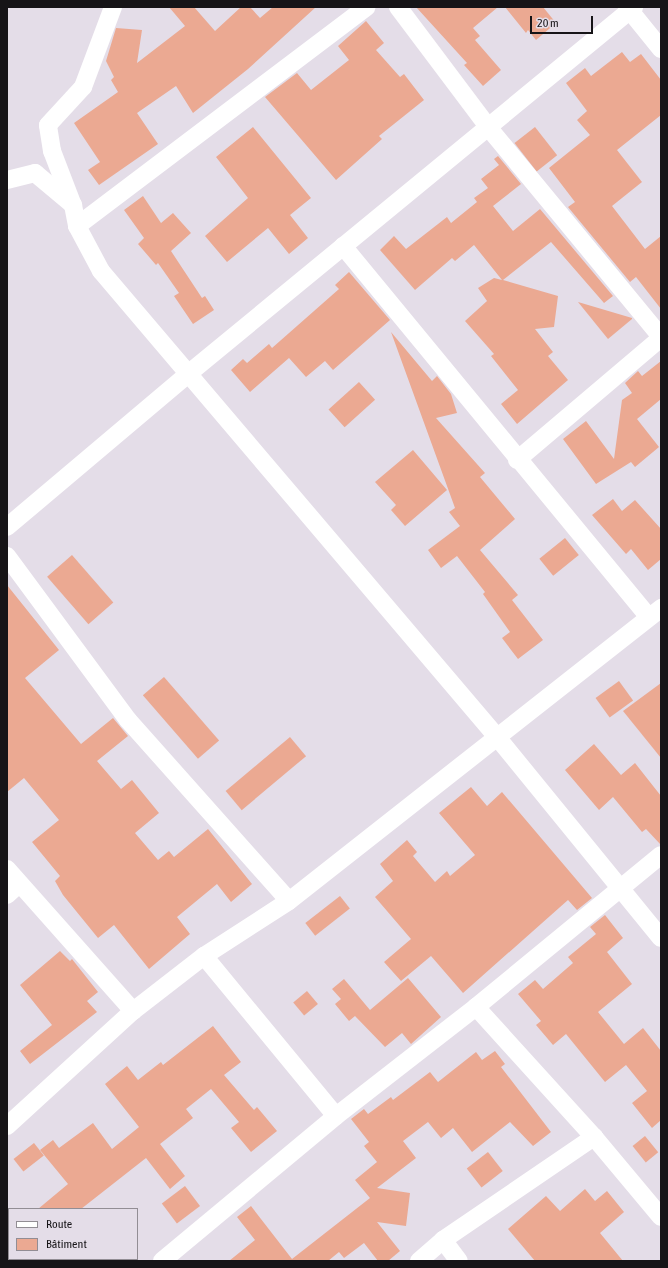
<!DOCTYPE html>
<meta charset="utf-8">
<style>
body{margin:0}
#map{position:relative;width:668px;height:1268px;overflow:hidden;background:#e4dde8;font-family:"Asap Condensed",sans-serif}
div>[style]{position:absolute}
.building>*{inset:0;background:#eba992;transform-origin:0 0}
.street>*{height:18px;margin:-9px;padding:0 9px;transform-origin:9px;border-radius:9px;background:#fff}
span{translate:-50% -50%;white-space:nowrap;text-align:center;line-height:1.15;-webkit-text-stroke:3.5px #e4dde8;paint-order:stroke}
.frame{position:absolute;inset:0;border:8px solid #161417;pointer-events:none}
.legend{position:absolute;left:8px;top:1208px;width:130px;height:52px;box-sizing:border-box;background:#e4dde8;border:1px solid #928d94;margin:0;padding:5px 7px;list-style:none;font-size:12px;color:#161417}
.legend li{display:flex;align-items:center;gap:8px;height:20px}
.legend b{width:20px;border:1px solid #928d94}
.scale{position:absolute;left:530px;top:16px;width:63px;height:18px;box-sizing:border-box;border:2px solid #161417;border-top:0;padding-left:5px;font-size:12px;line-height:14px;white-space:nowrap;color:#161417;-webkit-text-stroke:3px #e4dde8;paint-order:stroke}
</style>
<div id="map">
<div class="building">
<i style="clip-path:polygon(169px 7px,194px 7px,215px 31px,241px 7px,250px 7px,260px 18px,273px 7px,316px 7px,248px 69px,193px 113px,176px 86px,137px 113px,158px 144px,99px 185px,88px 170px,100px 162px,74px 123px,118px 92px,111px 80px,114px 77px,106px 61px,116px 28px,142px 30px,137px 63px,185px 26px)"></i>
<i style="clip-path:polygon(416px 7px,498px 7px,473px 28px,480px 36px,475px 40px,501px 70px,483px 86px,464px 65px,467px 63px)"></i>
<i style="clip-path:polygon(505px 7px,543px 7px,556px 23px,536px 40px,528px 30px,526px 33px)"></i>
<i style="clip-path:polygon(366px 21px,384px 43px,376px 50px,400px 77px,404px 74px,424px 100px,379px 136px,382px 139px,336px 180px,265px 97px,297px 73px,311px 90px,349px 60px,338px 46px)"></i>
<i style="clip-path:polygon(622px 52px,630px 62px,641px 54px,661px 80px,661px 115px,617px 150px,642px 182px,612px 206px,645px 249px,661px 236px,661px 309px,636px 277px,630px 282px,568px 207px,575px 202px,549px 168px,590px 135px,577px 120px,587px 111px,566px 83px,585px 68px,591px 76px)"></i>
<i style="clip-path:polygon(253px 127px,311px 198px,290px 215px,308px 238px,289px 254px,268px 228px,227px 262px,205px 236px,248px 198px,216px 157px)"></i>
<i style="left:535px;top:127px;width:36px;height:26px;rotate:52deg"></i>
<i style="clip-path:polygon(498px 156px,521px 184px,493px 206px,513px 231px,540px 209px,613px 296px,604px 303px,551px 242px,503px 280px,558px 296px,554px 327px,535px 329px,553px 352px,548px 356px,568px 380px,517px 424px,501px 404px,518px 390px,491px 356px,494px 354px,465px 321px,487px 301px,478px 288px,494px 278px,502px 280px,474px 245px,455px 261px,452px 258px,415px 290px,380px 250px,394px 236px,406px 249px,447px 217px,451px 223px,477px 202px,474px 198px,488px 188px,481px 179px,499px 165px,494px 159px)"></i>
<i style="clip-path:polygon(143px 196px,161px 223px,173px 213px,191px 233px,171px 251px,202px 298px,205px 296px,214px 310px,193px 324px,174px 296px,179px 293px,158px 263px,156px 265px,138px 244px,144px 238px,124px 210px)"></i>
<i style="clip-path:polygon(349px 272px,390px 320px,333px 370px,325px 361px,306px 377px,289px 358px,250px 392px,231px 370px,243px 359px,247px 363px,269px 344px,272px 348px,339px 289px,335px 285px)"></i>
<i style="clip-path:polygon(578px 302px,632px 318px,632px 319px,608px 339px)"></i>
<i style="clip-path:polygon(391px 332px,432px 381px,437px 376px,451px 394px,457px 413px,436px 418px,485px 473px,480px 477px,515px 519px,480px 550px,518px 595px,512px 600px,543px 640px,518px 659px,502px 638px,510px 632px,483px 594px,485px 592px,457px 556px,441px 568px,428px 550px,460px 526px,449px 512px,455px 508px)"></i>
<i style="clip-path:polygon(661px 361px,661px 399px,637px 419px,659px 447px,635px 467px,631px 462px,596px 484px,563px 439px,586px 421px,614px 459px,622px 400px,632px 393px,625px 383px,638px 371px,642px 376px)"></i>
<i style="left:359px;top:382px;width:24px;height:41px;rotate:48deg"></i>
<i style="clip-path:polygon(413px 450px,447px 490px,405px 526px,391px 510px,396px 505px,375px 482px)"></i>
<i style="clip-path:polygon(613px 499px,622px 511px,635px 500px,661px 529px,661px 559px,648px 570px,631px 549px,626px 554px,592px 515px)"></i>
<i style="left:565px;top:538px;width:22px;height:33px;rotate:51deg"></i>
<i style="left:72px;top:555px;width:63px;height:33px;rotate:49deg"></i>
<i style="clip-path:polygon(7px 585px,59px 650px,25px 678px,81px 744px,113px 718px,128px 736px,97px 761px,121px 789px,132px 780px,159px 813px,135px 833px,158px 860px,169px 851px,174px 857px,208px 829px,252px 884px,231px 902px,217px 884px,177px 917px,190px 934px,149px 969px,114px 925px,98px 938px,63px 895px,55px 881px,60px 876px,32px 842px,59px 820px,24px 778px,7px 792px)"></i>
<i style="left:164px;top:677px;width:84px;height:28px;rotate:49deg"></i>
<i style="left:619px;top:681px;width:24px;height:29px;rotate:54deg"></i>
<i style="clip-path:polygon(661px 683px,661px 758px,623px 711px)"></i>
<i style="left:290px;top:737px;width:25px;height:84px;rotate:50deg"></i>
<i style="clip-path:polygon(594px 744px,621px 775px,635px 763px,661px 796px,661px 845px,646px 829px,642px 832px,613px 797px,599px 810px,565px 770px)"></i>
<i style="clip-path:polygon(471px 787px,487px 806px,502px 792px,592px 898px,577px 910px,568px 900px,463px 993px,431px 956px,401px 981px,384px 962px,411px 939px,375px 897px,393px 881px,380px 864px,407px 840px,417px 852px,413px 856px,435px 882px,447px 871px,450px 876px,475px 855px,439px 813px)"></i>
<i style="left:340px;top:896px;width:16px;height:44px;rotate:52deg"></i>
<i style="clip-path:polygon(605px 915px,623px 938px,607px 952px,632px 984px,598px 1012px,624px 1044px,643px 1028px,661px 1051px,661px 1120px,652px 1128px,632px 1103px,647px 1091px,626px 1065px,605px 1082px,566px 1034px,553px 1045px,536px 1025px,541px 1021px,518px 994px,535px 980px,543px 989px,573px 963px,568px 957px,596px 934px,590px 927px)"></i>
<i style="clip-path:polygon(60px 951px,70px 961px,72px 959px,98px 992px,87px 1001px,97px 1012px,30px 1064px,20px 1051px,52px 1025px,20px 985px)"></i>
<i style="clip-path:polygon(408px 978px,441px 1017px,411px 1044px,402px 1033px,385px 1047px,355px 1016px,349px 1021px,335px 1004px,341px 999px,332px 989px,344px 979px,370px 1010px)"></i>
<i style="left:307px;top:991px;width:17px;height:18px;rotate:50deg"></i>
<i style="clip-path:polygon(213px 1026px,241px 1062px,224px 1075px,254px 1110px,257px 1107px,277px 1131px,251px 1152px,231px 1128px,239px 1122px,211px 1089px,186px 1109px,193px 1118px,160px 1144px,185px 1176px,170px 1189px,146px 1158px,81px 1209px,38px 1209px,68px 1184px,40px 1150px,53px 1140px,59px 1148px,93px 1123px,112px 1149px,139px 1127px,105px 1084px,127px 1066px,138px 1080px,161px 1062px,163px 1065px)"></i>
<i style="clip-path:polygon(495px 1051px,505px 1064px,501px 1067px,551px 1132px,533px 1146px,510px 1122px,472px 1152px,453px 1128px,441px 1138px,428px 1122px,403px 1141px,416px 1158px,377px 1188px,410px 1193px,406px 1226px,377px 1222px,400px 1251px,388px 1261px,378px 1261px,364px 1243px,344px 1258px,339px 1252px,328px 1261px,229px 1261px,255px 1240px,237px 1217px,251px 1206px,292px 1259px,370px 1198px,355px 1180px,377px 1162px,364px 1146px,369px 1142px,351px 1119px,364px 1109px,368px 1114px,391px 1097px,393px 1100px,430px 1072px,438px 1082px,476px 1052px,482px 1060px)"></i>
<i style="left:645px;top:1136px;width:21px;height:16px;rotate:51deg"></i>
<i style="left:34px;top:1143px;width:16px;height:26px;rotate:52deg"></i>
<i style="left:488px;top:1152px;width:24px;height:27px;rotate:52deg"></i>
<i style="left:185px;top:1186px;width:25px;height:29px;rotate:53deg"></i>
<i style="clip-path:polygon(585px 1189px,595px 1201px,607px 1191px,624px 1212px,600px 1233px,623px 1261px,535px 1261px,508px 1229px,546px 1196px,560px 1211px)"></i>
</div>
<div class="street">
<i style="left:398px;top:7px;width:150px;rotate:53.1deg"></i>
<i style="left:488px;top:127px;width:272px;rotate:50.5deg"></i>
<i style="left:627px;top:7px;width:54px;rotate:51deg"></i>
<i style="left:7px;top:180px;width:29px;rotate:-14deg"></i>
<i style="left:35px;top:173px;width:50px;rotate:40.1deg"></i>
<i style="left:73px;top:205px;width:21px;rotate:79deg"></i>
<i style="left:77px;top:226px;width:51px;rotate:61.9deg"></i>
<i style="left:101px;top:271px;width:612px;rotate:49.64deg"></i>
<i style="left:497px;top:737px;width:259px;rotate:50.8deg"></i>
<i style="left:72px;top:203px;width:56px;rotate:-111deg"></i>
<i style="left:52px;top:151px;width:26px;rotate:-99deg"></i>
<i style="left:48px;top:125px;width:52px;rotate:-47.4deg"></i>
<i style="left:83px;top:87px;width:85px;rotate:-69.4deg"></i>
<i style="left:77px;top:226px;width:363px;rotate:-37.1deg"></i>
<i style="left:343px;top:246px;width:481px;rotate:50.5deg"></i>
<i style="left:517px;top:460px;width:189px;rotate:-40.3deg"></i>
<i style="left:7px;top:527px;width:237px;rotate:-40.2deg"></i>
<i style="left:188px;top:374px;width:578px;rotate:-39.45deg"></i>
<i style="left:7px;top:556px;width:204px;rotate:53.6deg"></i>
<i style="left:128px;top:720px;width:242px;rotate:48.3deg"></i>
<i style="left:7px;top:869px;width:190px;rotate:48.4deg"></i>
<i style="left:7px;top:895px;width:16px;rotate:-43deg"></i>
<i style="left:204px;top:956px;width:207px;rotate:50.5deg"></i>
<i style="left:476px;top:1007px;width:176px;rotate:47.8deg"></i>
<i style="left:594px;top:1137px;width:104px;rotate:50.1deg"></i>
<i style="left:7px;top:1126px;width:171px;rotate:-42.4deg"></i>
<i style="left:133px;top:1011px;width:90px;rotate:-37.8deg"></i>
<i style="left:204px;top:956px;width:101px;rotate:-32.9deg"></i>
<i style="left:289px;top:901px;width:474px;rotate:-38.2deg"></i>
<i style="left:443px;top:1240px;width:26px;rotate:53deg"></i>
<i style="left:162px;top:1261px;width:226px;rotate:-39.8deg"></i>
<i style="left:336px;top:1116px;width:177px;rotate:-37.9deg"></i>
<i style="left:476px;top:1007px;width:239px;rotate:-39.4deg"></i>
<i style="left:419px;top:1261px;width:32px;rotate:-41deg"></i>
<i style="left:443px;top:1240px;width:183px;rotate:-34.3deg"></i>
</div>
<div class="frame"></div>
<ul class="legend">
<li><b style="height:5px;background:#fff"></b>Route</li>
<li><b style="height:11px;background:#eba992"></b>Bâtiment</li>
</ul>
<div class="scale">20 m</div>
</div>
